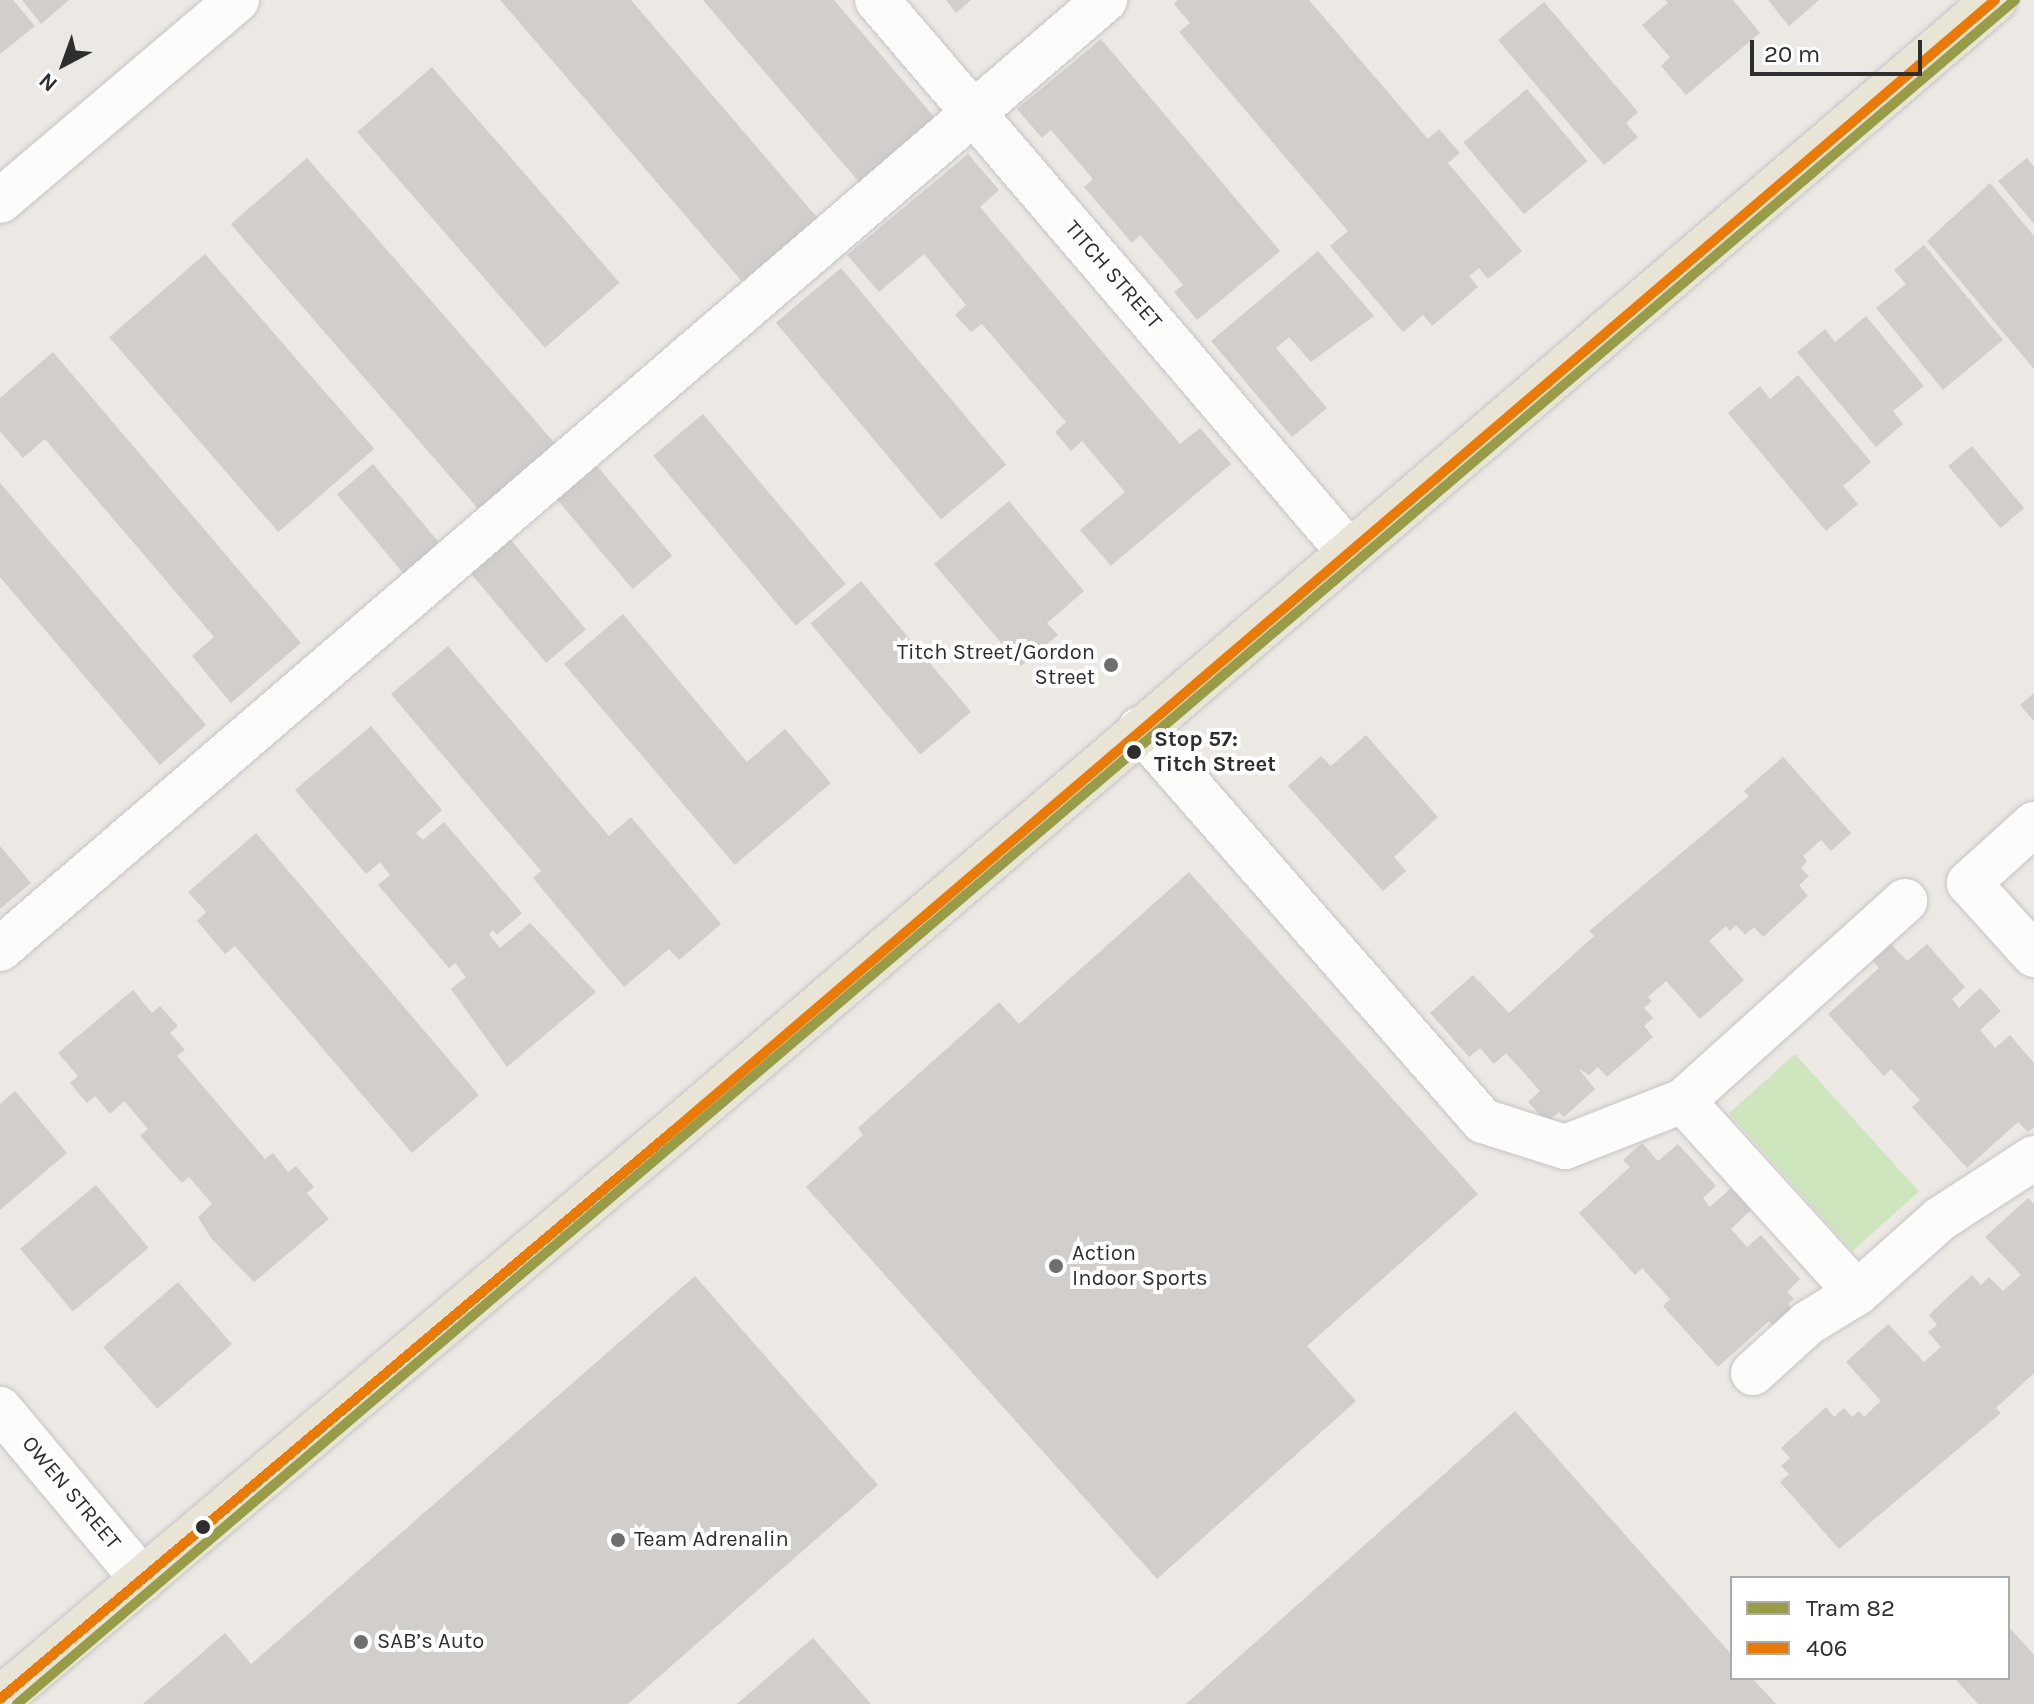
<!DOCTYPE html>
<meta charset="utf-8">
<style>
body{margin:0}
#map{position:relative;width:2034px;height:1704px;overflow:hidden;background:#ece8e4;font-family:Karla,sans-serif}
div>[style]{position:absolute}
.green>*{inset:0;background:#cee6be;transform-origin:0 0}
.building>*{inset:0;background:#d1cecb;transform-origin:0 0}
.roads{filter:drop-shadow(0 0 2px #c5c4c5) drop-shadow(0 0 2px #c5c4c5)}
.minor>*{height:44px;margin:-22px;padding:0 22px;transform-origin:22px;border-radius:22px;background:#fcfcfb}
.major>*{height:44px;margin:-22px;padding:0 22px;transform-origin:22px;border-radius:22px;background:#e8e4d6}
.bus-1>*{height:10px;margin:-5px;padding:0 5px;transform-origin:5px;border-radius:5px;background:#ea7a05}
.tram-1>*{height:10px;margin:-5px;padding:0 5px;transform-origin:5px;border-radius:5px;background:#999c47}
.dots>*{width:22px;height:22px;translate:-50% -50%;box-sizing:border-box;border:4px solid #fff;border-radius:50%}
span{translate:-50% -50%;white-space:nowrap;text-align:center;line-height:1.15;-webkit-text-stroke:8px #fff;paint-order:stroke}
.street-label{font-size:22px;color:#2e2e2e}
.poi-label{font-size:22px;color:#2e2e2e}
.right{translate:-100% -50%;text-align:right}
.left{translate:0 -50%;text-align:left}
.stop-label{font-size:22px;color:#2e2e2e;font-weight:700}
.legend{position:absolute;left:1730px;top:1576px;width:280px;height:104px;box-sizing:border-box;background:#fff;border:2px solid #ababab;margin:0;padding:10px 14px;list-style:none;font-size:24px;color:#2e2e2e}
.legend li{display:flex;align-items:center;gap:16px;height:40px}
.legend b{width:40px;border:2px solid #ababab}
.north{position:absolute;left:24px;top:24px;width:80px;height:80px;-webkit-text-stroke:6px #fff;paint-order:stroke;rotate:221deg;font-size:22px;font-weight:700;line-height:32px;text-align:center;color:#2e2e2e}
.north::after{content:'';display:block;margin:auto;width:28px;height:36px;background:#2e2e2e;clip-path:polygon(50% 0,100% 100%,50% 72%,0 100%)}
.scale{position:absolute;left:1750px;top:40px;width:172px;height:36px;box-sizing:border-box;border:4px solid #2e2e2e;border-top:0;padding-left:10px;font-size:24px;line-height:28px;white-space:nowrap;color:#2e2e2e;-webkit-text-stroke:6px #fff;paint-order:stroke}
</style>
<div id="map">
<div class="green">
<i style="left:1795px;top:1054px;width:185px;height:89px;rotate:48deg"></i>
</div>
<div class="building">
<i style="clip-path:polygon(0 0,13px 0,35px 26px,0 54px)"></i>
<i style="clip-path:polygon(22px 0,69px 0,41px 24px)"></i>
<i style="clip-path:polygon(500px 0,631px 0,826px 228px,751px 292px)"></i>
<i style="clip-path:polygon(703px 0,834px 0,940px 124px,865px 189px)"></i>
<i style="clip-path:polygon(946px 0,971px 0,956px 13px)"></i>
<i style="clip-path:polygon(1178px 0,1309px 0,1428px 139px,1439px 129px,1460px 153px,1448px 163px,1522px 251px,1488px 279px,1479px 268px,1469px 276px,1478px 287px,1432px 326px,1423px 315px,1403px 332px,1330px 246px,1348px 231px,1179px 32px,1190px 23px,1174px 4px)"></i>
<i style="clip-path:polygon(1665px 0,1733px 0,1760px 33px,1686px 95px,1661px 66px,1670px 57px,1642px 25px,1668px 3px)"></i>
<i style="clip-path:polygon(1768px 0,1819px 0,1789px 26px)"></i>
<i style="clip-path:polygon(1544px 2px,1638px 112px,1626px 123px,1638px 137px,1604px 165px,1498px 40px)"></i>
<i style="clip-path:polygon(1101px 39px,1280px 251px,1197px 320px,1174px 292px,1183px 285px,1162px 260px,1140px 235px,1132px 243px,1084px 187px,1093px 179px,1051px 130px,1042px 138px,1017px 109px)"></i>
<i style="left:432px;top:67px;width:286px;height:99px;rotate:49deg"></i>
<i style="left:1527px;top:89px;width:94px;height:83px;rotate:50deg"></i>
<i style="clip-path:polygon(968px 154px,999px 190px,980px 207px,1180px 444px,1200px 428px,1231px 464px,1111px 566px,1080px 530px,1125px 492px,1082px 441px,1071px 451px,1055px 432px,1066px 422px,982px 324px,971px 332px,955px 315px,966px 305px,924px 254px,879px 292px,847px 255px)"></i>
<i style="left:307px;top:158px;width:378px;height:101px;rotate:49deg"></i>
<i style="clip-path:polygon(2027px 158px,2034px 167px,2034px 224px,1998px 181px)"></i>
<i style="clip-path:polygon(1990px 183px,2034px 236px,2034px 369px,1927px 241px)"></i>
<i style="clip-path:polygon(1924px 245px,2003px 340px,1943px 390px,1876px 308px,1906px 284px,1894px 270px)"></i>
<i style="clip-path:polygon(1318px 251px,1374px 316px,1311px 362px,1289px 337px,1276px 348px,1327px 408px,1292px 437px,1211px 341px)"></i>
<i style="left:205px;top:254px;width:258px;height:127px;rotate:49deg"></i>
<i style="left:841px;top:268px;width:257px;height:85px;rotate:50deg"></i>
<i style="clip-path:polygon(1866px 316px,1924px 386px,1893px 411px,1903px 424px,1876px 447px,1797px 352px,1825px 329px,1835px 342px)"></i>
<i style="clip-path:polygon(53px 352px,301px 643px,231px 703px,192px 656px,214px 637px,45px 439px,23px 458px,0 431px,0 398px)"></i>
<i style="clip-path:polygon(1798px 375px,1871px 462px,1843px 486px,1858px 504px,1826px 531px,1728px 413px,1760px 386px,1770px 399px)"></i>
<i style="left:703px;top:414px;width:222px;height:65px;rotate:50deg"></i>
<i style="left:1972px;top:446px;width:81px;height:31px;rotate:50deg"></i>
<i style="left:373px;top:464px;width:116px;height:47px;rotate:50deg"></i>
<i style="left:597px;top:466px;width:117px;height:52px;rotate:50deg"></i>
<i style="clip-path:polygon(0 483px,206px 725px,160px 765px,0 577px)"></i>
<i style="clip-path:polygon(1009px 501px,1084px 591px,1047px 623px,1058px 635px,1021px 666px,934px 564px)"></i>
<i style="left:510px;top:539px;width:118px;height:52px;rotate:50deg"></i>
<i style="left:861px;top:581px;width:171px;height:66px;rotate:50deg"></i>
<i style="clip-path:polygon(623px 614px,747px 762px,785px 729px,831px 783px,735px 865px,564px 664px)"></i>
<i style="clip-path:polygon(448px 646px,609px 836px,631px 817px,721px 924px,679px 960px,669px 949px,624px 987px,533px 878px,541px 871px,391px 694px)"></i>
<i style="clip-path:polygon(2034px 693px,2034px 721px,2020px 705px)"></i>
<i style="clip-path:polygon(371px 726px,442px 810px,416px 833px,423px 840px,444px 822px,522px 913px,497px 935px,493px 930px,489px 934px,500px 948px,530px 923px,596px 992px,507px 1067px,451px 989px,466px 977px,455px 963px,449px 968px,378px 885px,390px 875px,380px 862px,366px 874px,295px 790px)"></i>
<i style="clip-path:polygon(1366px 735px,1438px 817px,1394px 857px,1406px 871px,1383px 891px,1288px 786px,1321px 756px,1331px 766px)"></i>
<i style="clip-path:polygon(1783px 757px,1851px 833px,1831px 851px,1821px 840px,1803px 856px,1807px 861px,1801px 868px,1809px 876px,1799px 885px,1808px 896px,1763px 937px,1754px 927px,1745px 935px,1736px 925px,1730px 931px,1726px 926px,1709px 941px,1744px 980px,1700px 1019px,1666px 981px,1648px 997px,1652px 1001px,1644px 1008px,1653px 1018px,1644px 1026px,1653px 1037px,1607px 1077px,1598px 1067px,1589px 1075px,1578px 1068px,1595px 1089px,1564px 1117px,1559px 1112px,1547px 1122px,1528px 1102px,1540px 1091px,1506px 1053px,1494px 1064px,1480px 1048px,1469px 1057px,1430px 1013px,1473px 975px,1509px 1013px,1594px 936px,1589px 931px,1749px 796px,1744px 791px)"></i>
<i style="clip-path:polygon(256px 833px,479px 1095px,412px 1153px,235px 946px,225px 954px,197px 921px,206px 912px,188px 892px)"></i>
<i style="clip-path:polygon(0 846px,31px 883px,0 909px)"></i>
<i style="clip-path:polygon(1189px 872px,1478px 1194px,1307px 1346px,1356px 1401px,1157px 1579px,806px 1187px,863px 1135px,858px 1128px,999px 1002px,1019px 1024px)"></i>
<i style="clip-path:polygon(1891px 944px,1907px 961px,1927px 944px,1965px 987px,1952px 999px,1959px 1008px,1980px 988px,2001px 1011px,1980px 1030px,1995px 1048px,2010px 1035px,2034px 1063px,2034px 1127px,2028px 1132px,2018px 1122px,1967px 1168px,1912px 1107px,1920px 1100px,1891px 1069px,1884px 1076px,1828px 1014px,1879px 968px,1872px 960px)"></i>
<i style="clip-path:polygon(133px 990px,152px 1013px,160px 1006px,178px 1026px,170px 1033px,185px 1050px,177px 1056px,265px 1159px,273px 1153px,288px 1172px,296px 1166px,314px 1187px,307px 1193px,329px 1219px,254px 1282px,211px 1238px,198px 1217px,212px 1204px,189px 1177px,182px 1183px,140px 1136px,148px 1129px,124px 1101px,110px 1114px,95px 1096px,87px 1103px,70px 1083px,78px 1076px,58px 1053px)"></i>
<i style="clip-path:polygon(15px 1091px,67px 1153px,0 1210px,0 1104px)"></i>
<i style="clip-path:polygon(1642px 1143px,1658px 1161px,1678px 1144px,1716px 1186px,1703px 1198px,1710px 1207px,1731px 1188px,1751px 1210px,1731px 1229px,1747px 1247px,1761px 1235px,1800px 1279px,1787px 1292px,1794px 1299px,1788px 1304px,1797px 1315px,1779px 1332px,1769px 1321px,1718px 1367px,1663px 1306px,1670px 1299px,1642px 1268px,1635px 1275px,1579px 1213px,1630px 1167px,1623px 1160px)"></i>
<i style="left:96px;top:1185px;width:82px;height:99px;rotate:50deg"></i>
<i style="clip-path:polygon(2028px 1198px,2034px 1204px,2034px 1373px,1996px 1408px,2001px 1413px,1839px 1549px,1780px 1482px,1789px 1474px,1781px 1466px,1790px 1458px,1781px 1448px,1826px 1407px,1834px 1417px,1844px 1408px,1852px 1417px,1859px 1411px,1864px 1417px,1881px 1401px,1846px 1362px,1888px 1324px,1924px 1362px,1941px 1347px,1928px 1332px,1937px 1325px,1929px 1315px,1950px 1295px,1972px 1275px,1981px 1285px,1989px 1277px,2003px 1291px,2021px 1275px,1985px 1237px)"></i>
<i style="clip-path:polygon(695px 1276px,878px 1485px,628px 1704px,143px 1704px,225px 1633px,251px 1664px)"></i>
<i style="left:178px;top:1282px;width:82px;height:99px;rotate:49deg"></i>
<i style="clip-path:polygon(1515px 1411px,1732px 1655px,1732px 1678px,1752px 1678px,1776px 1704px,1186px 1704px)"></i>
<i style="clip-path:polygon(2008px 1626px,2034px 1655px,2034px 1704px,1978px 1704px,1954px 1678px,2008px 1678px)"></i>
<i style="clip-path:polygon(813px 1638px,871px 1704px,737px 1704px)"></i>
</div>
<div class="roads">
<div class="minor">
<i style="left:877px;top:0;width:725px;rotate:49.48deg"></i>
<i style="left:0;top:201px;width:311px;rotate:-40.3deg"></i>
<i style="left:1140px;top:729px;width:521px;rotate:48.81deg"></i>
<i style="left:1483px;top:1121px;width:86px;rotate:17.6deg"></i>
<i style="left:1565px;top:1147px;width:127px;rotate:-21.3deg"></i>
<i style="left:1683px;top:1101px;width:259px;rotate:47.8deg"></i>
<i style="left:2034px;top:824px;width:88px;rotate:137.8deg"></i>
<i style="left:1969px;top:883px;width:97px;rotate:47.9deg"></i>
<i style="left:0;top:949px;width:1457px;rotate:-40.66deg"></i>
<i style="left:1683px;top:1101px;width:299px;rotate:-42deg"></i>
<i style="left:1753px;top:1373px;width:74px;rotate:-42.3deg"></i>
<i style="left:1808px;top:1323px;width:57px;rotate:-31.5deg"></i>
<i style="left:1857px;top:1293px;width:111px;rotate:-41.7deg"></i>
<i style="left:1940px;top:1219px;width:112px;rotate:-33deg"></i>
<i style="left:0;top:1409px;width:222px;rotate:50.1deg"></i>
</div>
<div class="major">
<i style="left:0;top:1699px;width:879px;rotate:-40.16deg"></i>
<i style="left:672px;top:1132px;width:1741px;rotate:-40.55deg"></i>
</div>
</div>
<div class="bus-1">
<i style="left:0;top:1699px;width:879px;rotate:-40.16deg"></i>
<i style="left:672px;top:1132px;width:1741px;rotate:-40.55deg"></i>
</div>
<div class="tram-1">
<i style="left:17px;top:1704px;width:2626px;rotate:-40.46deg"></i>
</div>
<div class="dots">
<i style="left:1111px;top:665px;background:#706f6e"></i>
<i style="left:1134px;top:752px;background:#2e2e2e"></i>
<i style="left:1056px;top:1266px;background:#706f6e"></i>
<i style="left:203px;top:1527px;background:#2e2e2e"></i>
<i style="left:618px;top:1540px;background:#706f6e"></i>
<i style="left:361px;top:1642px;background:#706f6e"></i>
</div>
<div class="street-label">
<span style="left:1113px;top:275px;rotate:49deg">TITCH STREET</span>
<span style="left:71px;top:1493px;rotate:50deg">OWEN STREET</span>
</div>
<div class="poi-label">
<span class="right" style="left:1095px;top:665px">Titch Street/Gordon<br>Street</span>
<span class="left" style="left:1072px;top:1266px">Action<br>Indoor Sports</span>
<span class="left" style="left:634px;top:1540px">Team Adrenalin</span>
<span class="left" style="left:377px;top:1642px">SAB’s Auto</span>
</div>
<div class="stop-label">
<span class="left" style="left:1154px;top:752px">Stop 57:<br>Titch Street</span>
</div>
<ul class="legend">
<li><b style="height:10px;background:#999c47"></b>Tram 82</li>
<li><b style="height:10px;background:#ea7a05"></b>406</li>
</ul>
<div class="north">N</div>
<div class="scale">20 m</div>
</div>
